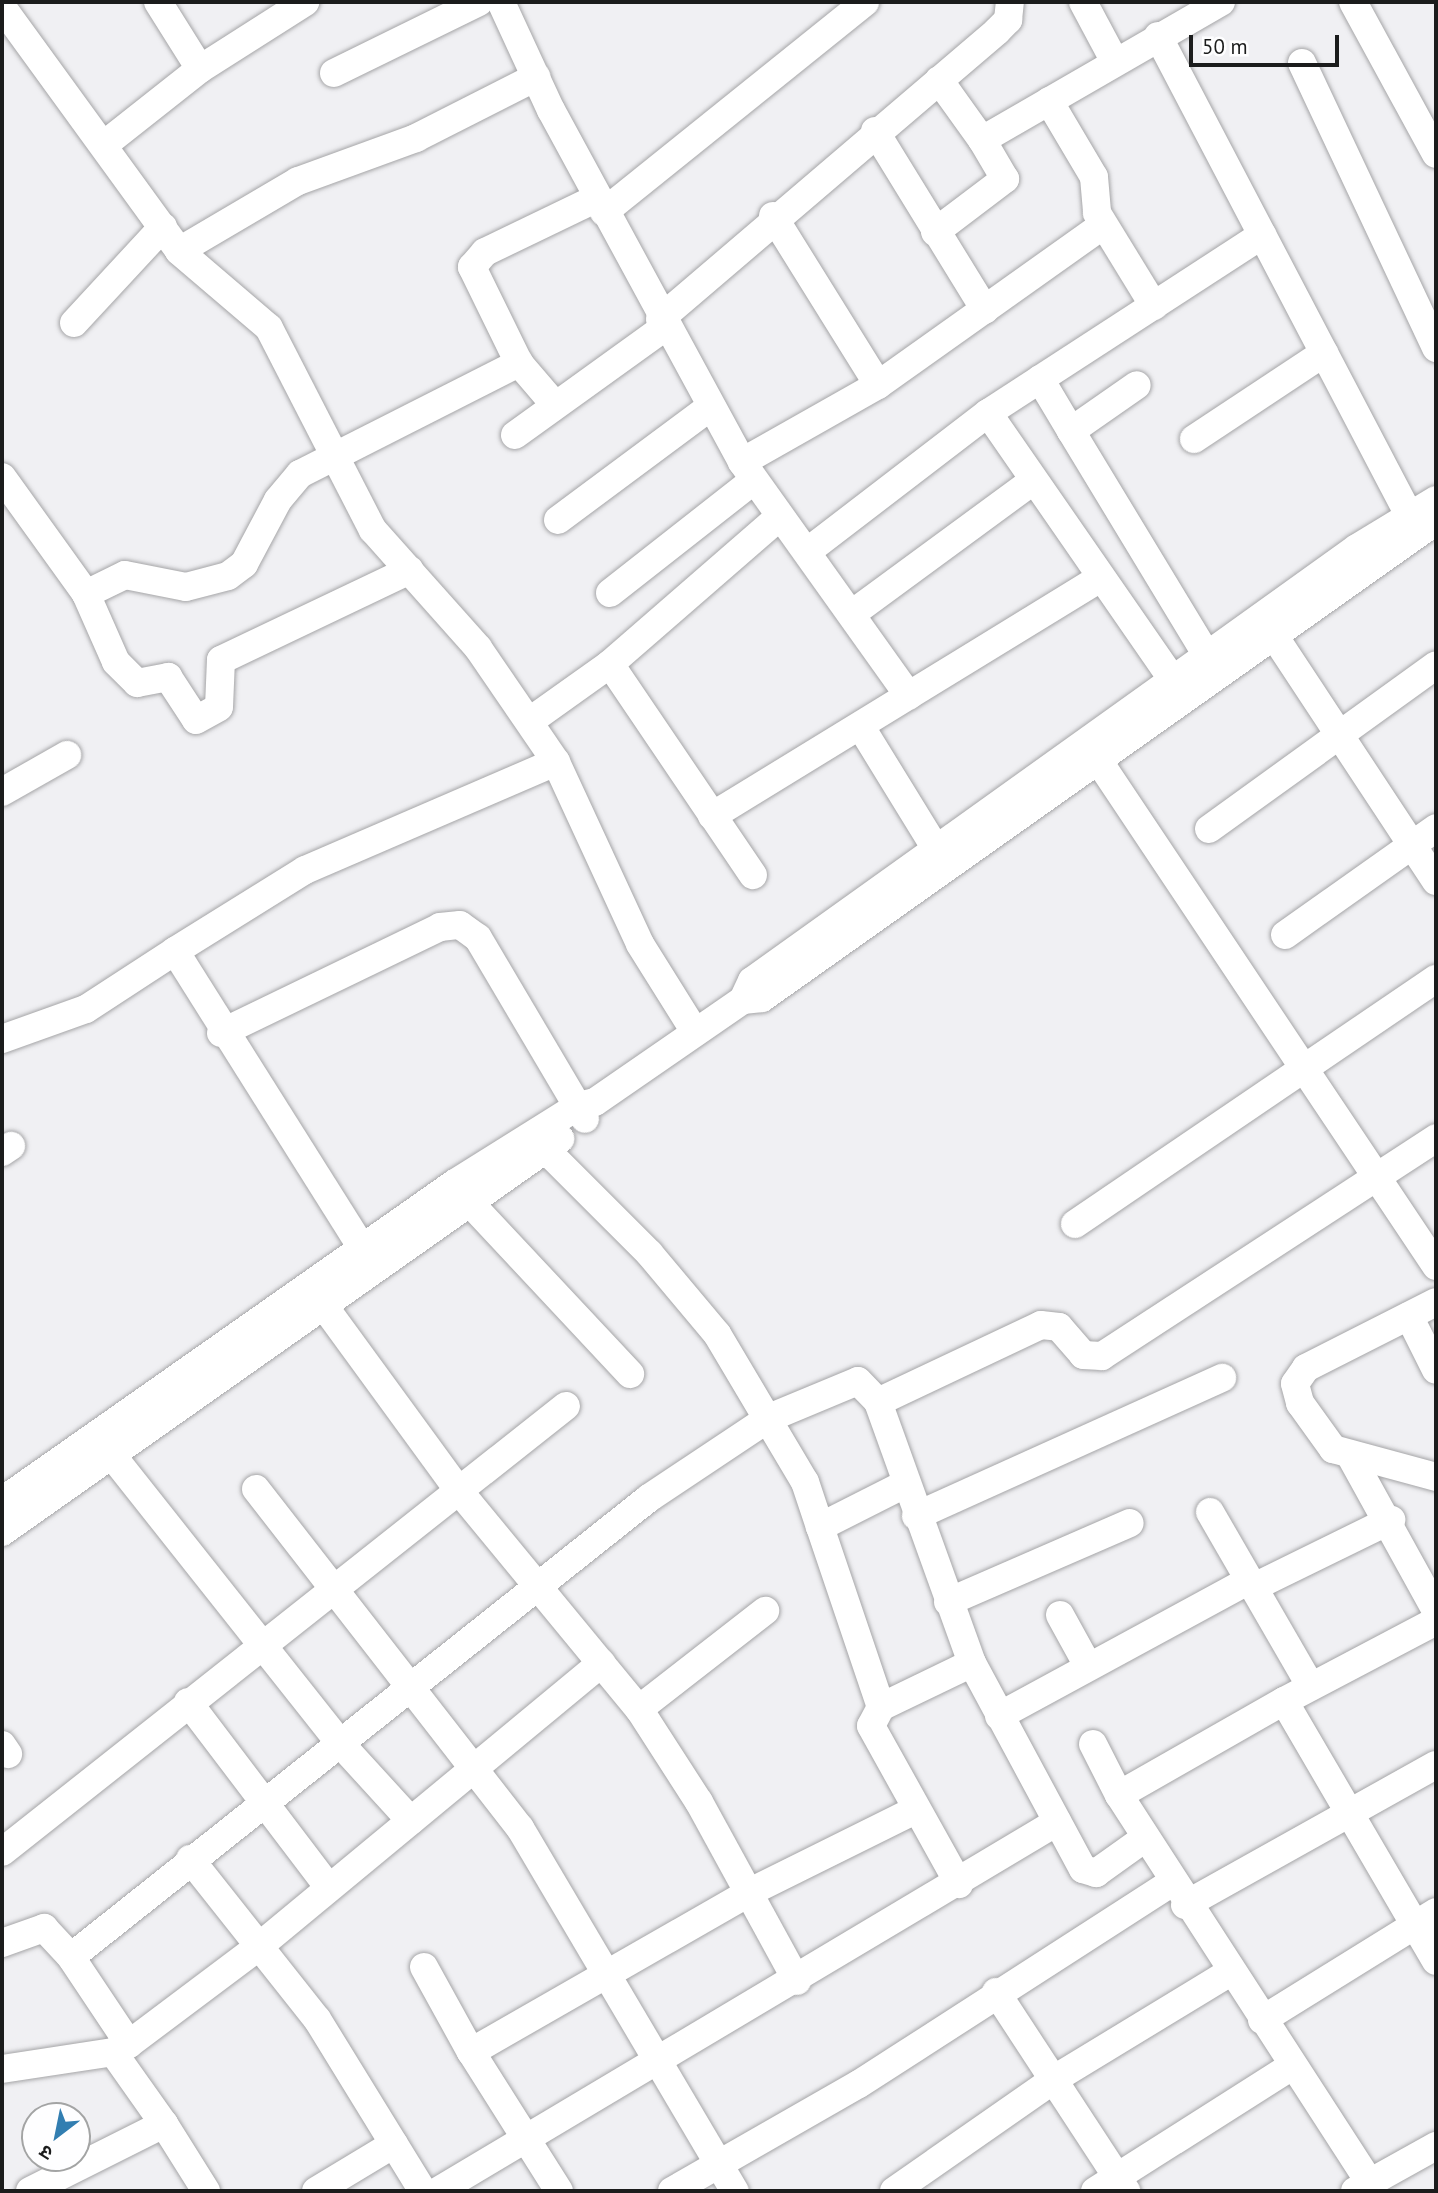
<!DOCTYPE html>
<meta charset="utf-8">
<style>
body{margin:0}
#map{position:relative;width:1438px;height:2193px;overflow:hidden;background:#f0f0f3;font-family:"PT Sans","Noto Sans Devanagari",sans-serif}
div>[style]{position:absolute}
.roads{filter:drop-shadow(0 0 2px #a5a5a7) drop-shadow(0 0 2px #a5a5a7)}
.minor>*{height:28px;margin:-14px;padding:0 14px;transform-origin:14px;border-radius:14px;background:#fff}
span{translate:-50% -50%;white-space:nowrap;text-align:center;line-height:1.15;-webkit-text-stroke:7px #fefeff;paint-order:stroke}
.frame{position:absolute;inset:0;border:4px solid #1b1c1c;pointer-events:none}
.north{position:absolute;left:21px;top:2102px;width:70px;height:70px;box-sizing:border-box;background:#fefeff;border:2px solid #a3a4a4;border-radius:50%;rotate:212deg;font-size:19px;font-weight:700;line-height:28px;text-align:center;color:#1b1c1c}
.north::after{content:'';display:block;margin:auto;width:24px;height:32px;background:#327eb1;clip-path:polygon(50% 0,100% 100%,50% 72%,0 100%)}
.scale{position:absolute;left:1189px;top:35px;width:150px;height:32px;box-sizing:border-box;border:4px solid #1b1c1c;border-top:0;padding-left:9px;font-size:21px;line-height:24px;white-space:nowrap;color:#1b1c1c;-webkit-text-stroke:5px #fefeff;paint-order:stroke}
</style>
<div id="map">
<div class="roads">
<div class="minor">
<i style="left:158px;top:2px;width:79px;rotate:57.9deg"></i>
<i style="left:501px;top:2px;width:119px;rotate:65.2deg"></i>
<i style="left:551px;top:110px;width:400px;rotate:61.5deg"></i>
<i style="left:742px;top:462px;width:287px;rotate:54.5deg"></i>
<i style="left:1083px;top:2px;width:66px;rotate:61.9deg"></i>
<i style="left:1353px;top:2px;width:173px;rotate:61.4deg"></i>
<i style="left:2px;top:7px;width:301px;rotate:54deg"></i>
<i style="left:179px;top:251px;width:118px;rotate:40.5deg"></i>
<i style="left:269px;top:328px;width:227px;rotate:62.8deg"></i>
<i style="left:373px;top:530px;width:158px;rotate:48.3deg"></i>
<i style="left:478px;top:648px;width:138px;rotate:55.6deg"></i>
<i style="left:556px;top:762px;width:200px;rotate:65.2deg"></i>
<i style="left:640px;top:944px;width:104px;rotate:58deg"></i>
<i style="left:1158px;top:36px;width:543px;rotate:62.35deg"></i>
<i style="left:1302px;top:63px;width:315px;rotate:64.8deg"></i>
<i style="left:334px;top:73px;width:161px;rotate:-26.1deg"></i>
<i style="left:939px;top:80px;width:74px;rotate:54.4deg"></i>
<i style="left:982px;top:140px;width:276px;rotate:-30deg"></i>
<i style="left:1049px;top:101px;width:88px;rotate:59.4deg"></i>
<i style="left:1094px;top:177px;width:36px;rotate:85deg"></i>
<i style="left:1097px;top:213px;width:109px;rotate:58.5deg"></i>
<i style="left:875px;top:131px;width:210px;rotate:58.4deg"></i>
<i style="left:105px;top:144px;width:121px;rotate:-38.3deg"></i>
<i style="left:200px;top:69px;width:125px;rotate:-32.5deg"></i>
<i style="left:604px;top:212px;width:335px;rotate:-38.8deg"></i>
<i style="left:773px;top:216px;width:199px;rotate:58.1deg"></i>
<i style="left:935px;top:232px;width:88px;rotate:-37.1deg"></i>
<i style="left:1005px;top:179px;width:45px;rotate:-120.5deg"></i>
<i style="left:179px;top:251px;width:138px;rotate:-30.5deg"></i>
<i style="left:298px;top:181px;width:126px;rotate:-20deg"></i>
<i style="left:416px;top:138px;width:135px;rotate:-26.9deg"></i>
<i style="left:660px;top:319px;width:443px;rotate:-40.5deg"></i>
<i style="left:997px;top:31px;width:16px;rotate:-45deg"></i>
<i style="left:1008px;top:20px;width:18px;rotate:-84deg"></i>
<i style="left:74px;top:323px;width:131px;rotate:-47.2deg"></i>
<i style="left:1040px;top:379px;width:61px;rotate:59.2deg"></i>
<i style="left:1071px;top:431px;width:80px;rotate:-34.9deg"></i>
<i style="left:555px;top:405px;width:55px;rotate:-130.6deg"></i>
<i style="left:519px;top:363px;width:107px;rotate:-116.1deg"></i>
<i style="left:472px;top:267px;width:20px;rotate:-49deg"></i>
<i style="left:485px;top:252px;width:124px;rotate:-25.7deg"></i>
<i style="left:988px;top:413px;width:346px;rotate:55.3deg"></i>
<i style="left:1071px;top:431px;width:264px;rotate:58.8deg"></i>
<i style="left:515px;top:435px;width:185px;rotate:-35.8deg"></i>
<i style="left:1194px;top:439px;width:156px;rotate:-33.5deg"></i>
<i style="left:742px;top:462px;width:156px;rotate:-29.5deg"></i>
<i style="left:878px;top:385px;width:276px;rotate:-35.4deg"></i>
<i style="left:2px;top:477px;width:144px;rotate:54.3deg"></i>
<i style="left:86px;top:594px;width:74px;rotate:66.2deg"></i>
<i style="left:116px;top:662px;width:30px;rotate:45deg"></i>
<i style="left:137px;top:683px;width:32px;rotate:-11deg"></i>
<i style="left:168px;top:677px;width:51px;rotate:56.9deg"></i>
<i style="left:196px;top:720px;width:26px;rotate:-29deg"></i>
<i style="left:219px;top:707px;width:47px;rotate:-87.6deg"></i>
<i style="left:221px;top:660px;width:209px;rotate:-25.5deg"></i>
<i style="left:558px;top:520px;width:189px;rotate:-36.6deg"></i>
<i style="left:808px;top:551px;width:227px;rotate:-37.5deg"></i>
<i style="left:988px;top:413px;width:327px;rotate:-33deg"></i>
<i style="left:610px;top:593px;width:183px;rotate:-38.1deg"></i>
<i style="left:86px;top:594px;width:43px;rotate:-26deg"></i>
<i style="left:125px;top:575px;width:62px;rotate:11.1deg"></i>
<i style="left:186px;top:587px;width:43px;rotate:-14.7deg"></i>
<i style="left:228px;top:576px;width:20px;rotate:-37deg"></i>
<i style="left:244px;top:564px;width:72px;rotate:-62deg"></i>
<i style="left:278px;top:500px;width:34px;rotate:-50deg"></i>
<i style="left:300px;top:474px;width:246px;rotate:-26.9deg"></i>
<i style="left:853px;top:613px;width:223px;rotate:-36.3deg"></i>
<i style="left:1263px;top:619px;width:314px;rotate:56.6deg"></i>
<i style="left:610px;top:664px;width:255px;rotate:55.9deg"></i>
<i style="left:530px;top:721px;width:98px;rotate:-35.5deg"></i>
<i style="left:610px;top:664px;width:224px;rotate:-41deg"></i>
<i style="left:861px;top:727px;width:164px;rotate:58.4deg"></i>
<i style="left:1090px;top:748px;width:623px;rotate:56.26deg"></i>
<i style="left:2px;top:792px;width:75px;rotate:-29.6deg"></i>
<i style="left:712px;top:816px;width:454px;rotate:-31.5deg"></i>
<i style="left:1209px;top:829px;width:280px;rotate:-35.8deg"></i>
<i style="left:1285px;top:935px;width:185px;rotate:-35.3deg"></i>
<i style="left:175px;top:951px;width:153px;rotate:-31.9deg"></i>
<i style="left:305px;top:870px;width:273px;rotate:-23.3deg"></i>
<i style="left:743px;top:1000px;width:21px;rotate:-65deg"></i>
<i style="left:752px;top:981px;width:744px;rotate:-35.59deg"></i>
<i style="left:1357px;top:548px;width:92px;rotate:-31.3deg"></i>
<i style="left:221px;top:1033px;width:243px;rotate:-25.8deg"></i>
<i style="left:440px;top:927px;width:20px;rotate:-6deg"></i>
<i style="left:460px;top:925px;width:22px;rotate:36deg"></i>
<i style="left:478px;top:938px;width:210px;rotate:59.4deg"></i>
<i style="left:2px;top:1039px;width:89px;rotate:-19.7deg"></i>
<i style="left:86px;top:1009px;width:106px;rotate:-33.1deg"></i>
<i style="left:175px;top:951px;width:366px;rotate:57.8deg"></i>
<i style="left:546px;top:1150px;width:146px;rotate:45deg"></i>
<i style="left:649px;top:1253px;width:106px;rotate:50deg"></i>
<i style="left:717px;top:1334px;width:172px;rotate:59.3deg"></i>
<i style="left:805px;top:1482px;width:47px;rotate:71.6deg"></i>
<i style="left:820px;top:1527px;width:95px;rotate:-26.8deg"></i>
<i style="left:2px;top:1152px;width:11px;rotate:-34deg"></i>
<i style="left:471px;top:1204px;width:233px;rotate:46.9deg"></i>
<i style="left:1075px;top:1224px;width:436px;rotate:-34.2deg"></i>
<i style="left:1436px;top:1302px;width:146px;rotate:153.1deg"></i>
<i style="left:1306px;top:1368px;width:19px;rotate:125deg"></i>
<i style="left:1295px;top:1384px;width:20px;rotate:75deg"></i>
<i style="left:1300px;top:1403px;width:57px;rotate:54.3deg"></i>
<i style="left:1333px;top:1449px;width:107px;rotate:15.2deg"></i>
<i style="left:324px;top:1306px;width:229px;rotate:53.9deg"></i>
<i style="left:459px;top:1491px;width:283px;rotate:50.5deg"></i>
<i style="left:639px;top:1709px;width:111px;rotate:57.2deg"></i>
<i style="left:699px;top:1802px;width:204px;rotate:61.3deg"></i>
<i style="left:1409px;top:1316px;width:60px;rotate:63.4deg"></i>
<i style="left:878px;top:1402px;width:180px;rotate:-25.3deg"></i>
<i style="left:1041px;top:1325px;width:18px;rotate:6deg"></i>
<i style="left:1059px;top:1327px;width:37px;rotate:49deg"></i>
<i style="left:1083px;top:1355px;width:19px;rotate:3deg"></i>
<i style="left:1102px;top:1356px;width:399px;rotate:-33.1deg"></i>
<i style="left:99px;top:1439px;width:385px;rotate:51.6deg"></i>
<i style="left:338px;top:1741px;width:108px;rotate:47.6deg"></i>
<i style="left:1350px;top:1455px;width:178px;rotate:61.1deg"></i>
<i style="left:256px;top:1489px;width:430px;rotate:52.1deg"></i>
<i style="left:520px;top:1828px;width:422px;rotate:59.4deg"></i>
<i style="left:2px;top:1501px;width:553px;rotate:-35.07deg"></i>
<i style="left:455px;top:1183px;width:145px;rotate:-32deg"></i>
<i style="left:578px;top:1106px;width:17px;rotate:-13deg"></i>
<i style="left:595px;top:1102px;width:180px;rotate:-34.6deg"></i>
<i style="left:743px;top:1000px;width:19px;rotate:-6deg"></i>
<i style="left:762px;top:998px;width:826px;rotate:-35.29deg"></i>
<i style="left:1210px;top:1512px;width:200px;rotate:60deg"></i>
<i style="left:916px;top:1516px;width:336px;rotate:-24.3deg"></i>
<i style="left:820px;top:1527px;width:190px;rotate:71.3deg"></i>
<i style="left:881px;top:1707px;width:101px;rotate:-25.8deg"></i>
<i style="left:2px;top:1532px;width:683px;rotate:-35.16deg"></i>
<i style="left:1254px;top:1587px;width:153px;rotate:-26.1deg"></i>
<i style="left:948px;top:1602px;width:198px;rotate:-23.5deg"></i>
<i style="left:1060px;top:1615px;width:58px;rotate:61.2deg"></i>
<i style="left:1436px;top:1621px;width:172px;rotate:152.2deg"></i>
<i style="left:1284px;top:1701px;width:301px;rotate:59.7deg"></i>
<i style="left:188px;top:1702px;width:233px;rotate:52.8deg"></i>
<i style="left:881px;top:1707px;width:21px;rotate:118deg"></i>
<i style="left:871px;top:1726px;width:181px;rotate:60.9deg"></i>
<i style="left:639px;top:1709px;width:160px;rotate:-37.9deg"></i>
<i style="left:999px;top:1716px;width:285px;rotate:-28.5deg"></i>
<i style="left:1093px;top:1744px;width:57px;rotate:63deg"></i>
<i style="left:1119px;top:1795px;width:190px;rotate:-29.7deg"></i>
<i style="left:2px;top:1745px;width:11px;rotate:56deg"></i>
<i style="left:1119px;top:1795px;width:461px;rotate:57.1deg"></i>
<i style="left:2px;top:1852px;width:719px;rotate:-38.34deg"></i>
<i style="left:190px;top:1859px;width:204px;rotate:51.6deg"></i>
<i style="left:317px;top:2019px;width:202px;rotate:58.4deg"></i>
<i style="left:1185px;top:1905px;width:287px;rotate:-29.2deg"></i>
<i style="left:2px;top:1943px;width:45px;rotate:-19.7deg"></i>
<i style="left:44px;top:1928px;width:40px;rotate:47deg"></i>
<i style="left:424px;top:1967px;width:97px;rotate:61.1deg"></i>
<i style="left:996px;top:1992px;width:238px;rotate:56.8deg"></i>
<i style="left:1262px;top:2020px;width:205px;rotate:-31.8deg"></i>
<i style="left:129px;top:2044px;width:105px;rotate:-123.7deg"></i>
<i style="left:71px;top:1957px;width:738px;rotate:-38.45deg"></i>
<i style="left:649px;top:1498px;width:144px;rotate:-33.7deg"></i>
<i style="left:769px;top:1418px;width:96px;rotate:-22.6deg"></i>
<i style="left:858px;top:1381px;width:29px;rotate:46deg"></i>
<i style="left:878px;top:1402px;width:277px;rotate:70.2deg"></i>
<i style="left:972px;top:1663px;width:234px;rotate:61.7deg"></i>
<i style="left:1083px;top:1869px;width:14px;rotate:17deg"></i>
<i style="left:1096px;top:1873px;width:60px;rotate:-35.5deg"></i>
<i style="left:113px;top:2052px;width:88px;rotate:54.7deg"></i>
<i style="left:2px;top:2069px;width:112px;rotate:-8.7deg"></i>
<i style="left:113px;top:2052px;width:18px;rotate:-27deg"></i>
<i style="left:129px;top:2044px;width:160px;rotate:-36.9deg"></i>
<i style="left:257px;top:1948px;width:447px;rotate:-39.6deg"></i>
<i style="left:30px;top:2191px;width:150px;rotate:-26.6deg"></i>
<i style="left:164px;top:2124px;width:79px;rotate:57.9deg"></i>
<i style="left:316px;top:2191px;width:91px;rotate:-31.1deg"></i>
<i style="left:438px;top:2191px;width:721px;rotate:-30.8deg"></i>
<i style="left:559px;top:2191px;width:165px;rotate:-122.3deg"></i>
<i style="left:471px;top:2052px;width:322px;rotate:-29.8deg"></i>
<i style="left:750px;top:1892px;width:184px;rotate:-26.4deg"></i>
<i style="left:672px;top:2191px;width:215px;rotate:-29.8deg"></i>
<i style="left:859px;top:2084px;width:373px;rotate:-32.8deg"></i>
<i style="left:894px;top:2191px;width:198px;rotate:-34.9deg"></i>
<i style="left:1056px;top:2078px;width:204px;rotate:-31.3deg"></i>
<i style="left:1095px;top:2191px;width:233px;rotate:-32.4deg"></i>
<i style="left:1355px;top:2191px;width:93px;rotate:-29.1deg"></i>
</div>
</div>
<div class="frame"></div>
<div class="north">उ</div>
<div class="scale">50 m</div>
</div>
